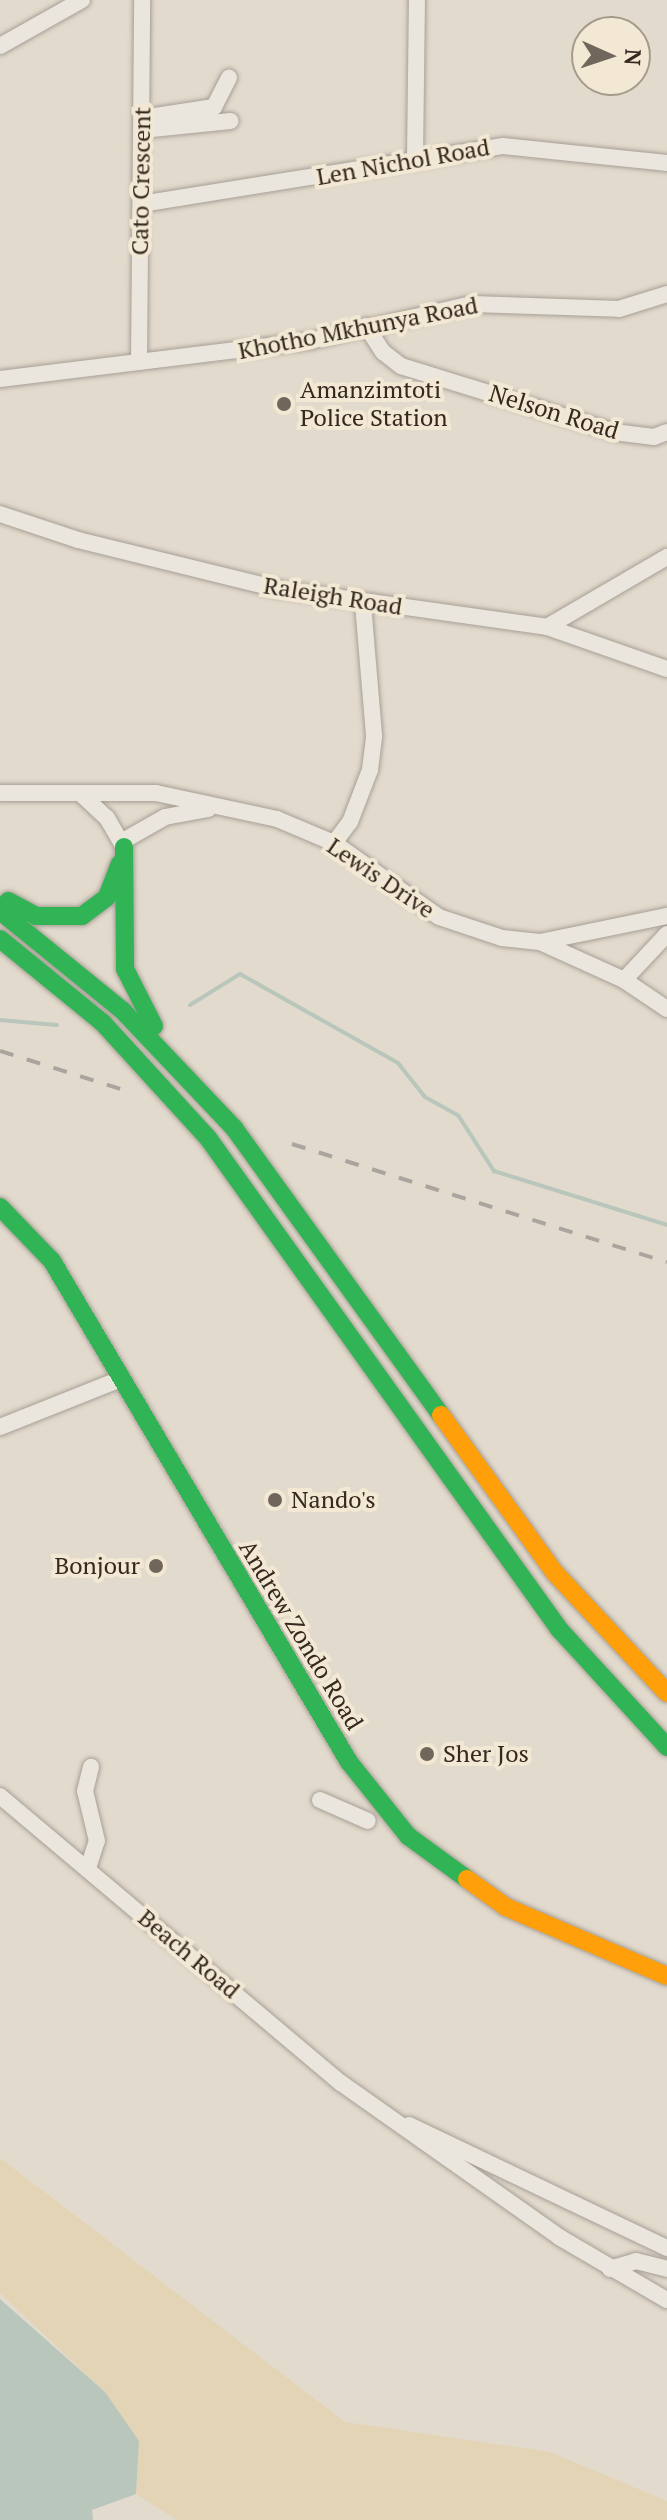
<!DOCTYPE html>
<style>
body{margin:0}
#map{position:relative;width:667px;height:2520px;overflow:hidden;background:#e2dacc;font-family:"PT Serif",serif}
div>[style]{position:absolute}
.sand>*{inset:0;background:#e3d4b6}
.water>*{inset:0;background:#b8c6bc}
.stream>*{height:4px;margin:-2px;padding:0 2px;transform-origin:2px;border-radius:2px;background:#b8c6bc}
.roads{filter:drop-shadow(0 0 2px #a79f96) drop-shadow(0 0 2px #a79f96)}
.street>*{height:16px;margin:-8px;padding:0 8px;transform-origin:8px;border-radius:8px;background:#eae6de}
.fast>*{height:18px;margin:-9px;padding:0 9px;transform-origin:9px;border-radius:9px;background:#30b455}
.slow>*{height:18px;margin:-9px;padding:0 9px;transform-origin:9px;border-radius:9px;background:#ff9f0a}
.rail>*{height:4px;margin-top:-2px;transform-origin:0;background:repeating-linear-gradient(90deg,#a9a49e 0 14px,transparent 0 28px)}
.dots>*{width:22px;height:22px;translate:-50% -50%;box-sizing:border-box;border:4px solid #f2e8d3;border-radius:50%}
span{translate:-50% -50%;white-space:nowrap;text-align:center;line-height:1.15;-webkit-text-stroke:8px #f2e8d3;paint-order:stroke}
.street-label{font-size:24px;color:#34281f}
.poi-label{font-size:24px;color:#34281f}
.left{translate:0 -50%;text-align:left}
.right{translate:-100% -50%;text-align:right}
.north{position:absolute;left:571px;top:16px;width:80px;height:80px;box-sizing:border-box;background:#f2e8d3;border:2px solid #a69b8b;border-radius:50%;rotate:93deg;font-size:22px;font-weight:700;line-height:32px;text-align:center;color:#34281f}
.north::after{content:'';display:block;margin:auto;width:28px;height:36px;background:#71665c;clip-path:polygon(50% 0,100% 100%,50% 72%,0 100%)}
</style>
<div id="map">
<div class="sand">
<i style="clip-path:polygon(0 2158px,345px 2422px,550px 2452px,667px 2501px,667px 2520px,177px 2520px,136px 2494px,139px 2441px,105px 2392px,0 2293px)"></i>
</div>
<div class="water">
<i style="clip-path:polygon(0 2299px,105px 2392px,139px 2441px,136px 2494px,92px 2510px,93px 2520px,0 2520px)"></i>
</div>
<div class="stream">
<i style="left:190px;top:1005px;width:59px;rotate:-31.8deg"></i>
<i style="left:240px;top:974px;width:181px;rotate:29.4deg"></i>
<i style="left:398px;top:1063px;width:43px;rotate:51.5deg"></i>
<i style="left:425px;top:1097px;width:38px;rotate:29deg"></i>
<i style="left:458px;top:1115px;width:67px;rotate:57.3deg"></i>
<i style="left:494px;top:1171px;width:181px;rotate:17.3deg"></i>
<i style="left:0;top:1020px;width:57px;rotate:5deg"></i>
</div>
<div class="roads">
<div class="street">
<i style="left:0;top:46px;width:94px;rotate:-29.3deg"></i>
<i style="left:142px;top:118px;width:73px;rotate:-8.7deg"></i>
<i style="left:214px;top:107px;width:33px;rotate:-63deg"></i>
<i style="left:142px;top:130px;width:89px;rotate:-5.8deg"></i>
<i style="left:415px;top:159px;width:159px;rotate:-89.3deg"></i>
<i style="left:141px;top:204px;width:367px;rotate:-9.1deg"></i>
<i style="left:503px;top:146px;width:165px;rotate:5.9deg"></i>
<i style="left:366px;top:326px;width:31px;rotate:57deg"></i>
<i style="left:383px;top:352px;width:23px;rotate:38deg"></i>
<i style="left:401px;top:366px;width:223px;rotate:17.2deg"></i>
<i style="left:614px;top:432px;width:40px;rotate:7.1deg"></i>
<i style="left:654px;top:437px;width:14px;rotate:-21deg"></i>
<i style="left:139px;top:362px;width:362px;rotate:-89.5deg"></i>
<i style="left:0;top:379px;width:312px;rotate:-7deg"></i>
<i style="left:310px;top:341px;width:166px;rotate:-12.9deg"></i>
<i style="left:472px;top:304px;width:147px;rotate:1.9deg"></i>
<i style="left:619px;top:309px;width:50px;rotate:-17.4deg"></i>
<i style="left:0;top:514px;width:82px;rotate:18.4deg"></i>
<i style="left:78px;top:540px;width:206px;rotate:13.8deg"></i>
<i style="left:278px;top:589px;width:272px;rotate:8deg"></i>
<i style="left:547px;top:627px;width:127px;rotate:19.3deg"></i>
<i style="left:547px;top:627px;width:139px;rotate:-30.3deg"></i>
<i style="left:0;top:793px;width:156px"></i>
<i style="left:156px;top:793px;width:124px;rotate:12.1deg"></i>
<i style="left:277px;top:819px;width:62px;rotate:22.8deg"></i>
<i style="left:334px;top:843px;width:128px;rotate:35.2deg"></i>
<i style="left:439px;top:917px;width:66px;rotate:18.4deg"></i>
<i style="left:502px;top:938px;width:38px;rotate:6deg"></i>
<i style="left:540px;top:942px;width:130px;rotate:-11.6deg"></i>
<i style="left:82px;top:795px;width:34px;rotate:43deg"></i>
<i style="left:107px;top:818px;width:34px;rotate:60deg"></i>
<i style="left:123px;top:841px;width:48px;rotate:-29.7deg"></i>
<i style="left:165px;top:817px;width:44px;rotate:-10.5deg"></i>
<i style="left:334px;top:843px;width:26px;rotate:-53deg"></i>
<i style="left:350px;top:822px;width:56px;rotate:-69deg"></i>
<i style="left:370px;top:770px;width:35px;rotate:-83deg"></i>
<i style="left:374px;top:735px;width:131px;rotate:-94.8deg"></i>
<i style="left:540px;top:942px;width:92px;rotate:24.3deg"></i>
<i style="left:624px;top:980px;width:52px;rotate:34deg"></i>
<i style="left:624px;top:980px;width:63px;rotate:-46.9deg"></i>
<i style="left:0;top:1427px;width:132px;rotate:-21.7deg"></i>
<i style="left:0;top:1796px;width:446px;rotate:40.1deg"></i>
<i style="left:341px;top:2083px;width:267px;rotate:35.2deg"></i>
<i style="left:559px;top:2237px;width:125px;rotate:30.3deg"></i>
<i style="left:320px;top:1800px;width:52px;rotate:23.6deg"></i>
<i style="left:88px;top:1868px;width:28px;rotate:-72deg"></i>
<i style="left:97px;top:1841px;width:51px;rotate:-103.5deg"></i>
<i style="left:85px;top:1791px;width:25px;rotate:-76deg"></i>
<i style="left:409px;top:2125px;width:286px;rotate:25.5deg"></i>
<i style="left:610px;top:2269px;width:27px;rotate:-17deg"></i>
<i style="left:636px;top:2261px;width:32px;rotate:14deg"></i>
</div>
<div class="fast">
<i style="left:124px;top:847px;width:122px;rotate:89.5deg"></i>
<i style="left:125px;top:969px;width:64px;rotate:63deg"></i>
<i style="left:8px;top:901px;width:32px;rotate:28deg"></i>
<i style="left:36px;top:916px;width:46px"></i>
<i style="left:82px;top:916px;width:31px;rotate:-37deg"></i>
<i style="left:107px;top:897px;width:36px;rotate:-69deg"></i>
<i style="left:0;top:911px;width:157px;rotate:39.1deg"></i>
<i style="left:122px;top:1010px;width:163px;rotate:46.5deg"></i>
<i style="left:234px;top:1128px;width:354px;rotate:54.2deg"></i>
<i style="left:0;top:939px;width:133px;rotate:39.2deg"></i>
<i style="left:103px;top:1023px;width:156px;rotate:47.6deg"></i>
<i style="left:208px;top:1138px;width:604px;rotate:54.44deg"></i>
<i style="left:559px;top:1629px;width:160px;rotate:47.5deg"></i>
<i style="left:0;top:1207px;width:75px;rotate:46.1deg"></i>
<i style="left:52px;top:1261px;width:582px;rotate:59.34deg"></i>
<i style="left:349px;top:1762px;width:95px;rotate:51.4deg"></i>
<i style="left:408px;top:1836px;width:73px;rotate:36.1deg"></i>
</div>
<div class="slow">
<i style="left:441px;top:1415px;width:195px;rotate:54.2deg"></i>
<i style="left:555px;top:1573px;width:164px;rotate:47deg"></i>
<i style="left:467px;top:1879px;width:48px;rotate:35.7deg"></i>
<i style="left:506px;top:1907px;width:175px;rotate:23.2deg"></i>
</div>
</div>
<div class="rail">
<i style="left:0;top:1051px;width:136px;rotate:17.5deg"></i>
<i style="left:292px;top:1144px;width:393px;rotate:17.5deg"></i>
</div>
<div class="dots">
<i style="left:284px;top:404px;background:#71665c"></i>
<i style="left:275px;top:1500px;background:#71665c"></i>
<i style="left:156px;top:1566px;background:#71665c"></i>
<i style="left:427px;top:1754px;background:#71665c"></i>
</div>
<div class="street-label">
<span style="left:403px;top:162px;rotate:-10deg">Len Nichol Road</span>
<span style="left:141px;top:181px;rotate:-89deg">Cato Crescent</span>
<span style="left:358px;top:328px;rotate:-11deg">Khotho Mkhunya Road</span>
<span style="left:554px;top:412px;rotate:17deg">Nelson Road</span>
<span style="left:333px;top:596px;rotate:9deg">Raleigh Road</span>
<span style="left:381px;top:878px;rotate:34deg">Lewis Drive</span>
<span style="left:301px;top:1635px;rotate:59deg">Andrew Zondo Road</span>
<span style="left:189px;top:1954px;rotate:40deg">Beach Road</span>
</div>
<div class="poi-label">
<span class="left" style="left:300px;top:404px">Amanzimtoti<br>Police Station</span>
<span class="left" style="left:291px;top:1500px">Nando's</span>
<span class="right" style="left:140px;top:1566px">Bonjour</span>
<span class="left" style="left:443px;top:1754px">Sher Jos</span>
</div>
<div class="north">N</div>
</div>
